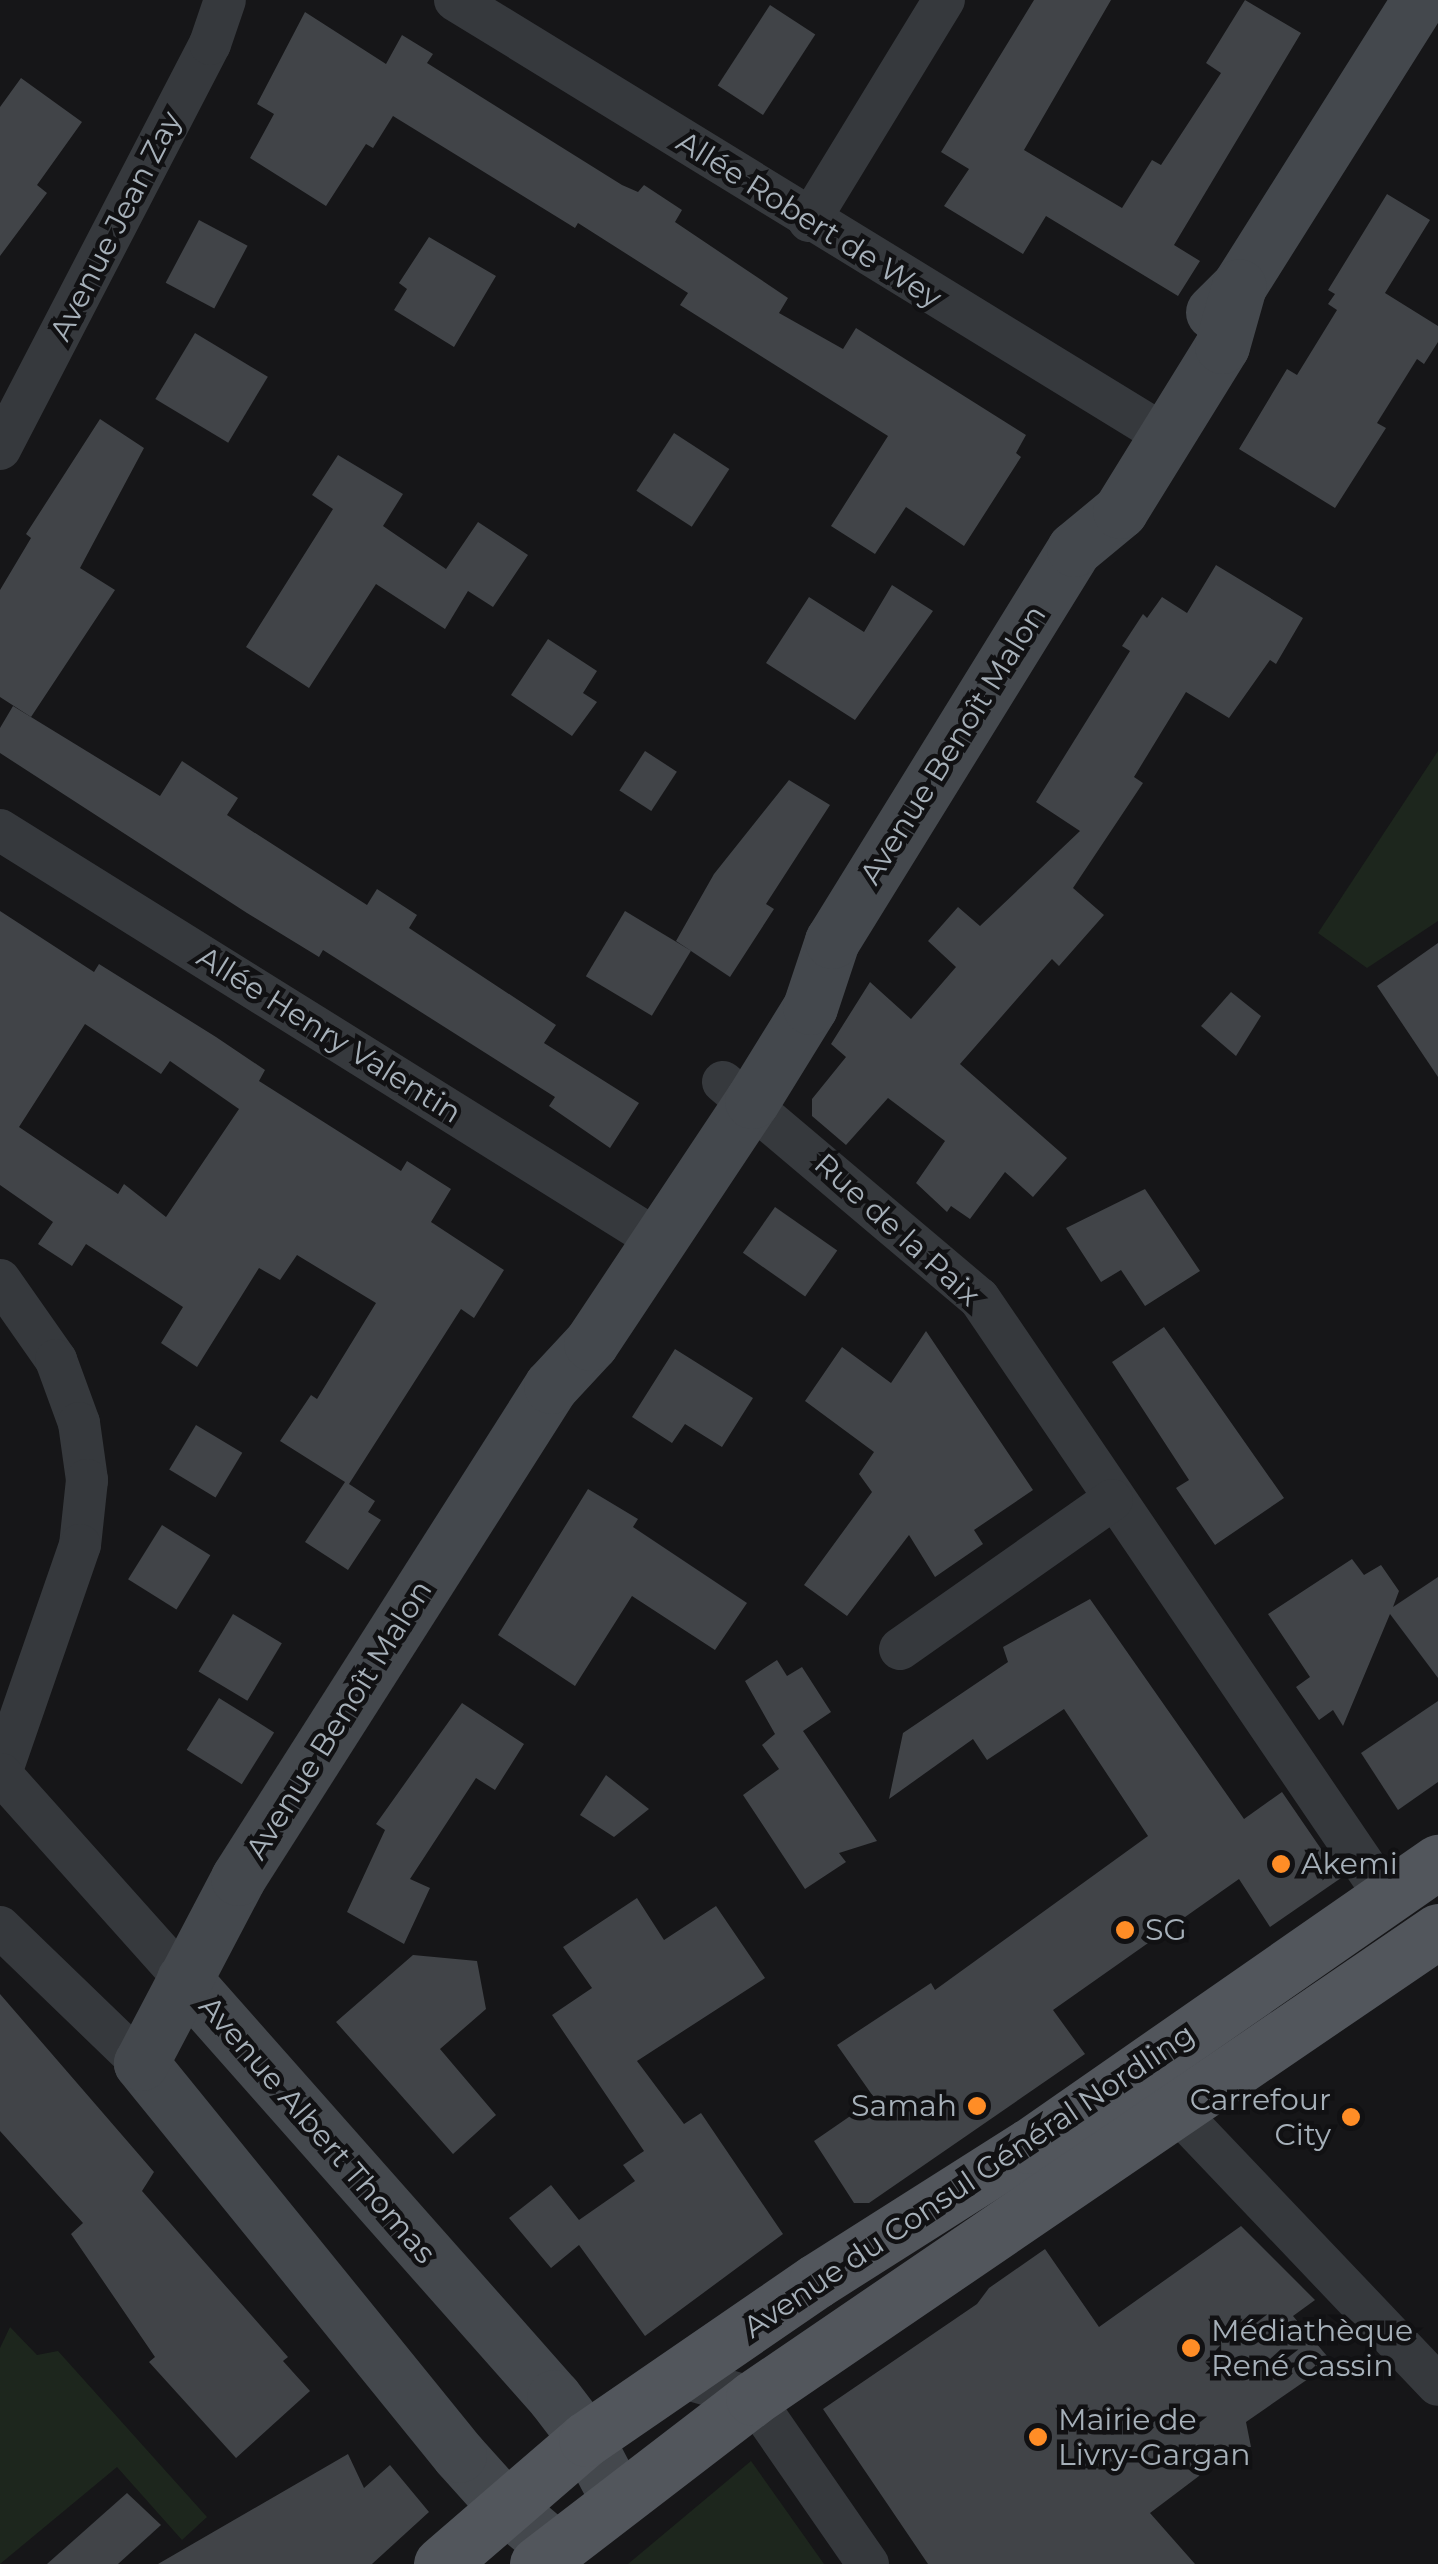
<!DOCTYPE html>
<meta charset="utf-8">
<style>
body{margin:0}
#map{position:relative;width:1438px;height:2564px;overflow:hidden;background:#161618;font-family:Montserrat,sans-serif}
div>[style]{position:absolute}
.green>*{inset:0;background:#1d261d}
.building>*{inset:0;background:#414448;transform-origin:0 0}
.street>*{height:42px;margin:-21px;padding:0 21px;transform-origin:21px;border-radius:21px;background:#36393d}
.secondary>*{height:55px;margin:-27.5px;padding:0 27.5px;transform-origin:27.5px;border-radius:27.5px;background:#44484d}
.primary>*{height:55px;margin:-27.5px;padding:0 27.5px;transform-origin:27.5px;border-radius:27.5px;background:#52565c}
.dots>*{width:28px;height:28px;translate:-50% -50%;box-sizing:border-box;border:5px solid #111113;border-radius:50%}
span{translate:-50% -50%;white-space:nowrap;text-align:center;line-height:1.15;-webkit-text-stroke:9px #111113;paint-order:stroke}
.street-label{font-size:30px;color:#a6b0b9}
.poi-label{font-size:30px;color:#a6b0b9}
.left{translate:0 -50%;text-align:left}
.right{translate:-100% -50%;text-align:right}
</style>
<div id="map">
<div class="green">
<i style="clip-path:polygon(1438px 751px,1438px 921px,1367px 968px,1318px 933px)"></i>
<i style="clip-path:polygon(10px 2327px,37px 2355px,58px 2351px,207px 2517px,182px 2540px,117px 2467px,0 2564px,0 2348px)"></i>
<i style="clip-path:polygon(751px 2461px,824px 2564px,628px 2564px)"></i>
</div>
<div class="building">
<i style="clip-path:polygon(1034px 0,1111px 0,1024px 150px,1122px 208px,1152px 160px,1161px 165px,1221px 73px,1206px 63px,1245px 0,1301px 33px,1174px 245px,1200px 261px,1178px 296px,1046px 216px,1023px 254px,944px 206px,969px 169px,941px 152px)"></i>
<i style="left:770px;top:5px;width:54px;height:96px;rotate:33deg"></i>
<i style="clip-path:polygon(305px 12px,386px 64px,402px 35px,433px 54px,427px 63px,622px 185px,638px 192px,644px 185px,682px 210px,675px 222px,788px 298px,779px 313px,843px 349px,856px 328px,1026px 435px,1016px 453px,1021px 457px,964px 546px,906px 507px,875px 554px,831px 526px,888px 436px,680px 305px,688px 293px,578px 223px,575px 228px,393px 116px,373px 148px,366px 144px,326px 206px,250px 158px,274px 114px,257px 104px)"></i>
<i style="clip-path:polygon(21px 78px,82px 122px,37px 185px,47px 193px,0 256px,0 107px)"></i>
<i style="clip-path:polygon(1387px 194px,1430px 220px,1385px 293px,1438px 326px,1438px 342px,1424px 364px,1417px 359px,1377px 423px,1386px 428px,1335px 508px,1239px 449px,1287px 369px,1297px 375px,1337px 310px,1328px 304px,1335px 294px,1328px 290px)"></i>
<i style="left:199px;top:220px;width:55px;height:71px;rotate:28deg"></i>
<i style="clip-path:polygon(429px 237px,496px 276px,454px 347px,394px 310px,407px 289px,399px 283px)"></i>
<i style="left:195px;top:333px;width:85px;height:77px;rotate:31deg"></i>
<i style="clip-path:polygon(100px 419px,144px 448px,80px 568px,115px 590px,31px 717px,0 697px,0 590px,31px 538px,26px 534px)"></i>
<i style="left:674px;top:433px;width:66px;height:69px;rotate:33deg"></i>
<i style="clip-path:polygon(338px 455px,403px 494px,383px 526px,446px 569px,478px 522px,528px 555px,493px 607px,468px 591px,445px 629px,376px 584px,309px 688px,246px 647px,333px 509px,312px 495px)"></i>
<i style="clip-path:polygon(1216px 565px,1303px 618px,1276px 664px,1270px 660px,1229px 718px,1186px 692px,1134px 777px,1143px 783px,1073px 888px,1104px 915px,1059px 966px,1052px 959px,960px 1064px,1067px 1158px,1033px 1197px,1005px 1172px,970px 1219px,951px 1206px,947px 1212px,916px 1183px,945px 1141px,888px 1098px,846px 1145px,812px 1116px,812px 1099px,846px 1057px,831px 1044px,870px 982px,911px 1019px,956px 967px,928px 941px,958px 907px,980px 926px,1080px 831px,1036px 802px,1130px 651px,1122px 646px,1143px 614px,1147px 618px,1162px 597px,1187px 613px)"></i>
<i style="clip-path:polygon(892px 585px,933px 611px,855px 720px,766px 663px,809px 597px,864px 632px)"></i>
<i style="clip-path:polygon(548px 639px,597px 671px,583px 693px,597px 702px,572px 736px,511px 695px)"></i>
<i style="clip-path:polygon(13px 706px,160px 796px,182px 761px,238px 798px,227px 815px,367px 905px,377px 889px,417px 915px,409px 928px,556px 1025px,544px 1043px,639px 1103px,610px 1148px,549px 1106px,555px 1097px,323px 950px,319px 957px,247px 913px,0 753px,0 728px)"></i>
<i style="left:645px;top:751px;width:38px;height:47px;rotate:33deg"></i>
<i style="clip-path:polygon(789px 780px,830px 805px,766px 904px,774px 909px,730px 977px,676px 941px,714px 874px)"></i>
<i style="clip-path:polygon(evenodd,0 911px,94px 972px,99px 964px,216px 1037px,265px 1070px,259px 1081px,401px 1171px,407px 1161px,451px 1189px,431px 1222px,504px 1270px,474px 1318px,461px 1309px,349px 1484px,375px 1501px,368px 1512px,381px 1520px,348px 1570px,305px 1542px,345px 1482px,280px 1441px,311px 1395px,317px 1399px,376px 1303px,297px 1255px,280px 1280px,259px 1268px,197px 1367px,161px 1343px,183px 1307px,86px 1244px,72px 1266px,38px 1244px,53px 1222px,0 1185px,0 911px,85px 1024px,161px 1074px,170px 1061px,239px 1109px,166px 1217px,124px 1184px,118px 1194px,19px 1127px,85px 1024px)"></i>
<i style="left:625px;top:911px;width:77px;height:76px;rotate:31deg"></i>
<i style="clip-path:polygon(1438px 943px,1438px 1077px,1377px 986px)"></i>
<i style="clip-path:polygon(1231px 992px,1261px 1016px,1236px 1056px,1201px 1026px)"></i>
<i style="clip-path:polygon(1145px 1189px,1200px 1271px,1145px 1306px,1121px 1270px,1101px 1282px,1066px 1228px)"></i>
<i style="left:775px;top:1207px;width:76px;height:56px;rotate:35deg"></i>
<i style="clip-path:polygon(1164px 1327px,1284px 1498px,1215px 1545px,1176px 1488px,1189px 1480px,1112px 1362px)"></i>
<i style="clip-path:polygon(926px 1331px,1033px 1490px,974px 1530px,983px 1544px,935px 1577px,909px 1535px,847px 1616px,804px 1585px,872px 1492px,859px 1474px,874px 1452px,805px 1401px,842px 1347px,891px 1383px)"></i>
<i style="clip-path:polygon(675px 1349px,753px 1398px,722px 1447px,685px 1424px,672px 1443px,632px 1417px)"></i>
<i style="left:196px;top:1425px;width:54px;height:52px;rotate:31deg"></i>
<i style="clip-path:polygon(588px 1489px,638px 1519px,633px 1527px,747px 1603px,715px 1650px,632px 1596px,575px 1686px,498px 1635px)"></i>
<i style="left:162px;top:1525px;width:57px;height:64px;rotate:32deg"></i>
<i style="clip-path:polygon(1352px 1559px,1364px 1575px,1381px 1565px,1399px 1591px,1393px 1607px,1438px 1577px,1438px 1678px,1390px 1614px,1343px 1726px,1333px 1710px,1319px 1720px,1296px 1687px,1310px 1677px,1268px 1614px)"></i>
<i style="clip-path:polygon(1090px 1599px,1244px 1819px,1282px 1792px,1341px 1878px,1270px 1927px,1239px 1879px,1053px 2010px,1085px 2054px,869px 2203px,854px 2203px,814px 2141px,875px 2099px,837px 2045px,931px 1983px,935px 1990px,1148px 1836px,1064px 1709px,987px 1760px,973px 1739px,889px 1799px,903px 1733px,1008px 1662px,1003px 1647px)"></i>
<i style="left:233px;top:1614px;width:57px;height:67px;rotate:31deg"></i>
<i style="clip-path:polygon(777px 1660px,787px 1676px,802px 1667px,831px 1712px,803px 1731px,877px 1841px,839px 1853px,846px 1862px,805px 1889px,743px 1795px,779px 1769px,762px 1745px,775px 1734px,745px 1681px)"></i>
<i style="left:219px;top:1698px;width:65px;height:61px;rotate:32deg"></i>
<i style="clip-path:polygon(1438px 1701px,1438px 1782px,1398px 1810px,1361px 1753px)"></i>
<i style="clip-path:polygon(462px 1703px,524px 1744px,495px 1790px,476px 1778px,410px 1879px,430px 1888px,404px 1944px,347px 1912px,385px 1830px,376px 1824px)"></i>
<i style="clip-path:polygon(606px 1775px,649px 1809px,614px 1837px,580px 1815px)"></i>
<i style="clip-path:polygon(637px 1898px,664px 1940px,716px 1906px,765px 1978px,637px 2061px,684px 2124px,701px 2113px,783px 2234px,645px 2336px,579px 2245px,551px 2268px,509px 2218px,551px 2185px,579px 2220px,635px 2181px,623px 2165px,644px 2151px,552px 2015px,592px 1988px,563px 1947px)"></i>
<i style="clip-path:polygon(413px 1955px,477px 1961px,486px 2009px,440px 2049px,496px 2115px,453px 2154px,336px 2022px)"></i>
<i style="clip-path:polygon(0 1994px,154px 2172px,142px 2191px,288px 2357px,283px 2361px,310px 2391px,236px 2458px,149px 2362px,155px 2357px,71px 2234px,83px 2223px,0 2131px)"></i>
<i style="clip-path:polygon(1241px 2226px,1315px 2300px,1293px 2316px,1327px 2356px,1317px 2364px,1321px 2370px,1246px 2422px,1251px 2447px,1210px 2447px,1199px 2476px,1150px 2513px,1195px 2564px,928px 2564px,823px 2409px,977px 2304px,989px 2288px,1045px 2249px,1099px 2327px)"></i>
<i style="clip-path:polygon(348px 2454px,364px 2488px,390px 2465px,429px 2512px,372px 2564px,158px 2564px)"></i>
<i style="clip-path:polygon(127px 2493px,161px 2525px,118px 2564px,47px 2564px)"></i>
</div>
<div class="street">
<i style="left:455px;top:0;width:834px;rotate:31.52deg"></i>
<i style="left:809px;top:221px;width:259px;rotate:-58.6deg"></i>
<i style="left:0;top:449px;width:456px;rotate:-62.6deg"></i>
<i style="left:210px;top:44px;width:46px;rotate:-71.2deg"></i>
<i style="left:0;top:830px;width:777px;rotate:31.95deg"></i>
<i style="left:723px;top:1082px;width:335px;rotate:40.2deg"></i>
<i style="left:979px;top:1298px;width:724px;rotate:55.81deg"></i>
<i style="left:0;top:1280px;width:98px;rotate:55deg"></i>
<i style="left:56px;top:1360px;width:67px;rotate:69.9deg"></i>
<i style="left:79px;top:1423px;width:58px;rotate:82deg"></i>
<i style="left:87px;top:1480px;width:65px;rotate:96.1deg"></i>
<i style="left:80px;top:1545px;width:244px;rotate:109.1deg"></i>
<i style="left:900px;top:1649px;width:259px;rotate:-35.1deg"></i>
<i style="left:1px;top:1774px;width:275px;rotate:48.2deg"></i>
<i style="left:0;top:1927px;width:196px;rotate:44deg"></i>
<i style="left:1177px;top:2111px;width:378px;rotate:46.4deg"></i>
<i style="left:677px;top:2376px;width:79px;rotate:16.1deg"></i>
<i style="left:753px;top:2398px;width:202px;rotate:55.3deg"></i>
</div>
<div class="secondary">
<i style="left:1213px;top:312px;width:37px;rotate:-45deg"></i>
<i style="left:1239px;top:286px;width:338px;rotate:-57.8deg"></i>
<i style="left:184px;top:1979px;width:558px;rotate:48.49deg"></i>
<i style="left:554px;top:2397px;width:53px;rotate:52.7deg"></i>
<i style="left:586px;top:2439px;width:67px;rotate:62.3deg"></i>
<i style="left:555px;top:2548px;width:67px;rotate:-139.9deg"></i>
<i style="left:504px;top:2505px;width:67px;rotate:-132deg"></i>
<i style="left:459px;top:2455px;width:505px;rotate:-129.05deg"></i>
<i style="left:141px;top:2063px;width:209px;rotate:-62.3deg"></i>
<i style="left:238px;top:1878px;width:583px;rotate:-57.54deg"></i>
<i style="left:551px;top:1386px;width:59px;rotate:-47.1deg"></i>
<i style="left:591px;top:1343px;width:291px;rotate:-56.4deg"></i>
<i style="left:752px;top:1101px;width:110px;rotate:-58.3deg"></i>
<i style="left:810px;top:1007px;width:70px;rotate:-71.6deg"></i>
<i style="left:832px;top:941px;width:461px;rotate:-58.3deg"></i>
<i style="left:1074px;top:549px;width:60px;rotate:-39.6deg"></i>
<i style="left:1120px;top:511px;width:194px;rotate:-58.3deg"></i>
<i style="left:1222px;top:346px;width:62px;rotate:-74.2deg"></i>
</div>
<div class="primary">
<i style="left:441px;top:2564px;width:191px;rotate:-40.8deg"></i>
<i style="left:586px;top:2439px;width:279px;rotate:-34.5deg"></i>
<i style="left:816px;top:2281px;width:252px;rotate:-32.4deg"></i>
<i style="left:1029px;top:2146px;width:498px;rotate:-34.8deg"></i>
<i style="left:537px;top:2564px;width:272px;rotate:-37.5deg"></i>
<i style="left:753px;top:2398px;width:829px;rotate:-34.28deg"></i>
</div>
<div class="dots">
<i style="left:1281px;top:1864px;background:#ff8d26"></i>
<i style="left:1125px;top:1930px;background:#ff8d26"></i>
<i style="left:977px;top:2106px;background:#ff8d26"></i>
<i style="left:1351px;top:2117px;background:#ff8d26"></i>
<i style="left:1191px;top:2348px;background:#ff8d26"></i>
<i style="left:1038px;top:2437px;background:#ff8d26"></i>
</div>
<div class="street-label">
<span style="left:809px;top:220px;rotate:32deg">Allée Robert de Wey</span>
<span style="left:116px;top:226px;rotate:-63deg">Avenue Jean Zay</span>
<span style="left:953px;top:745px;rotate:-58deg">Avenue Benoît Malon</span>
<span style="left:329px;top:1035px;rotate:32deg">Allée Henry Valentin</span>
<span style="left:897px;top:1230px;rotate:42deg">Rue de la Paix</span>
<span style="left:339px;top:1720px;rotate:-58deg">Avenue Benoît Malon</span>
<span style="left:317px;top:2130px;rotate:49deg">Avenue Albert Thomas</span>
<span style="left:969px;top:2181px;rotate:-34deg">Avenue du Consul Général Nordling</span>
</div>
<div class="poi-label">
<span class="left" style="left:1301px;top:1864px">Akemi</span>
<span class="left" style="left:1145px;top:1930px">SG</span>
<span class="right" style="left:1331px;top:2117px">Carrefour<br>City</span>
<span class="right" style="left:957px;top:2106px">Samah</span>
<span class="left" style="left:1211px;top:2348px">Médiathèque<br>René Cassin</span>
<span class="left" style="left:1058px;top:2437px">Mairie de<br>Livry-Gargan</span>
</div>
</div>
